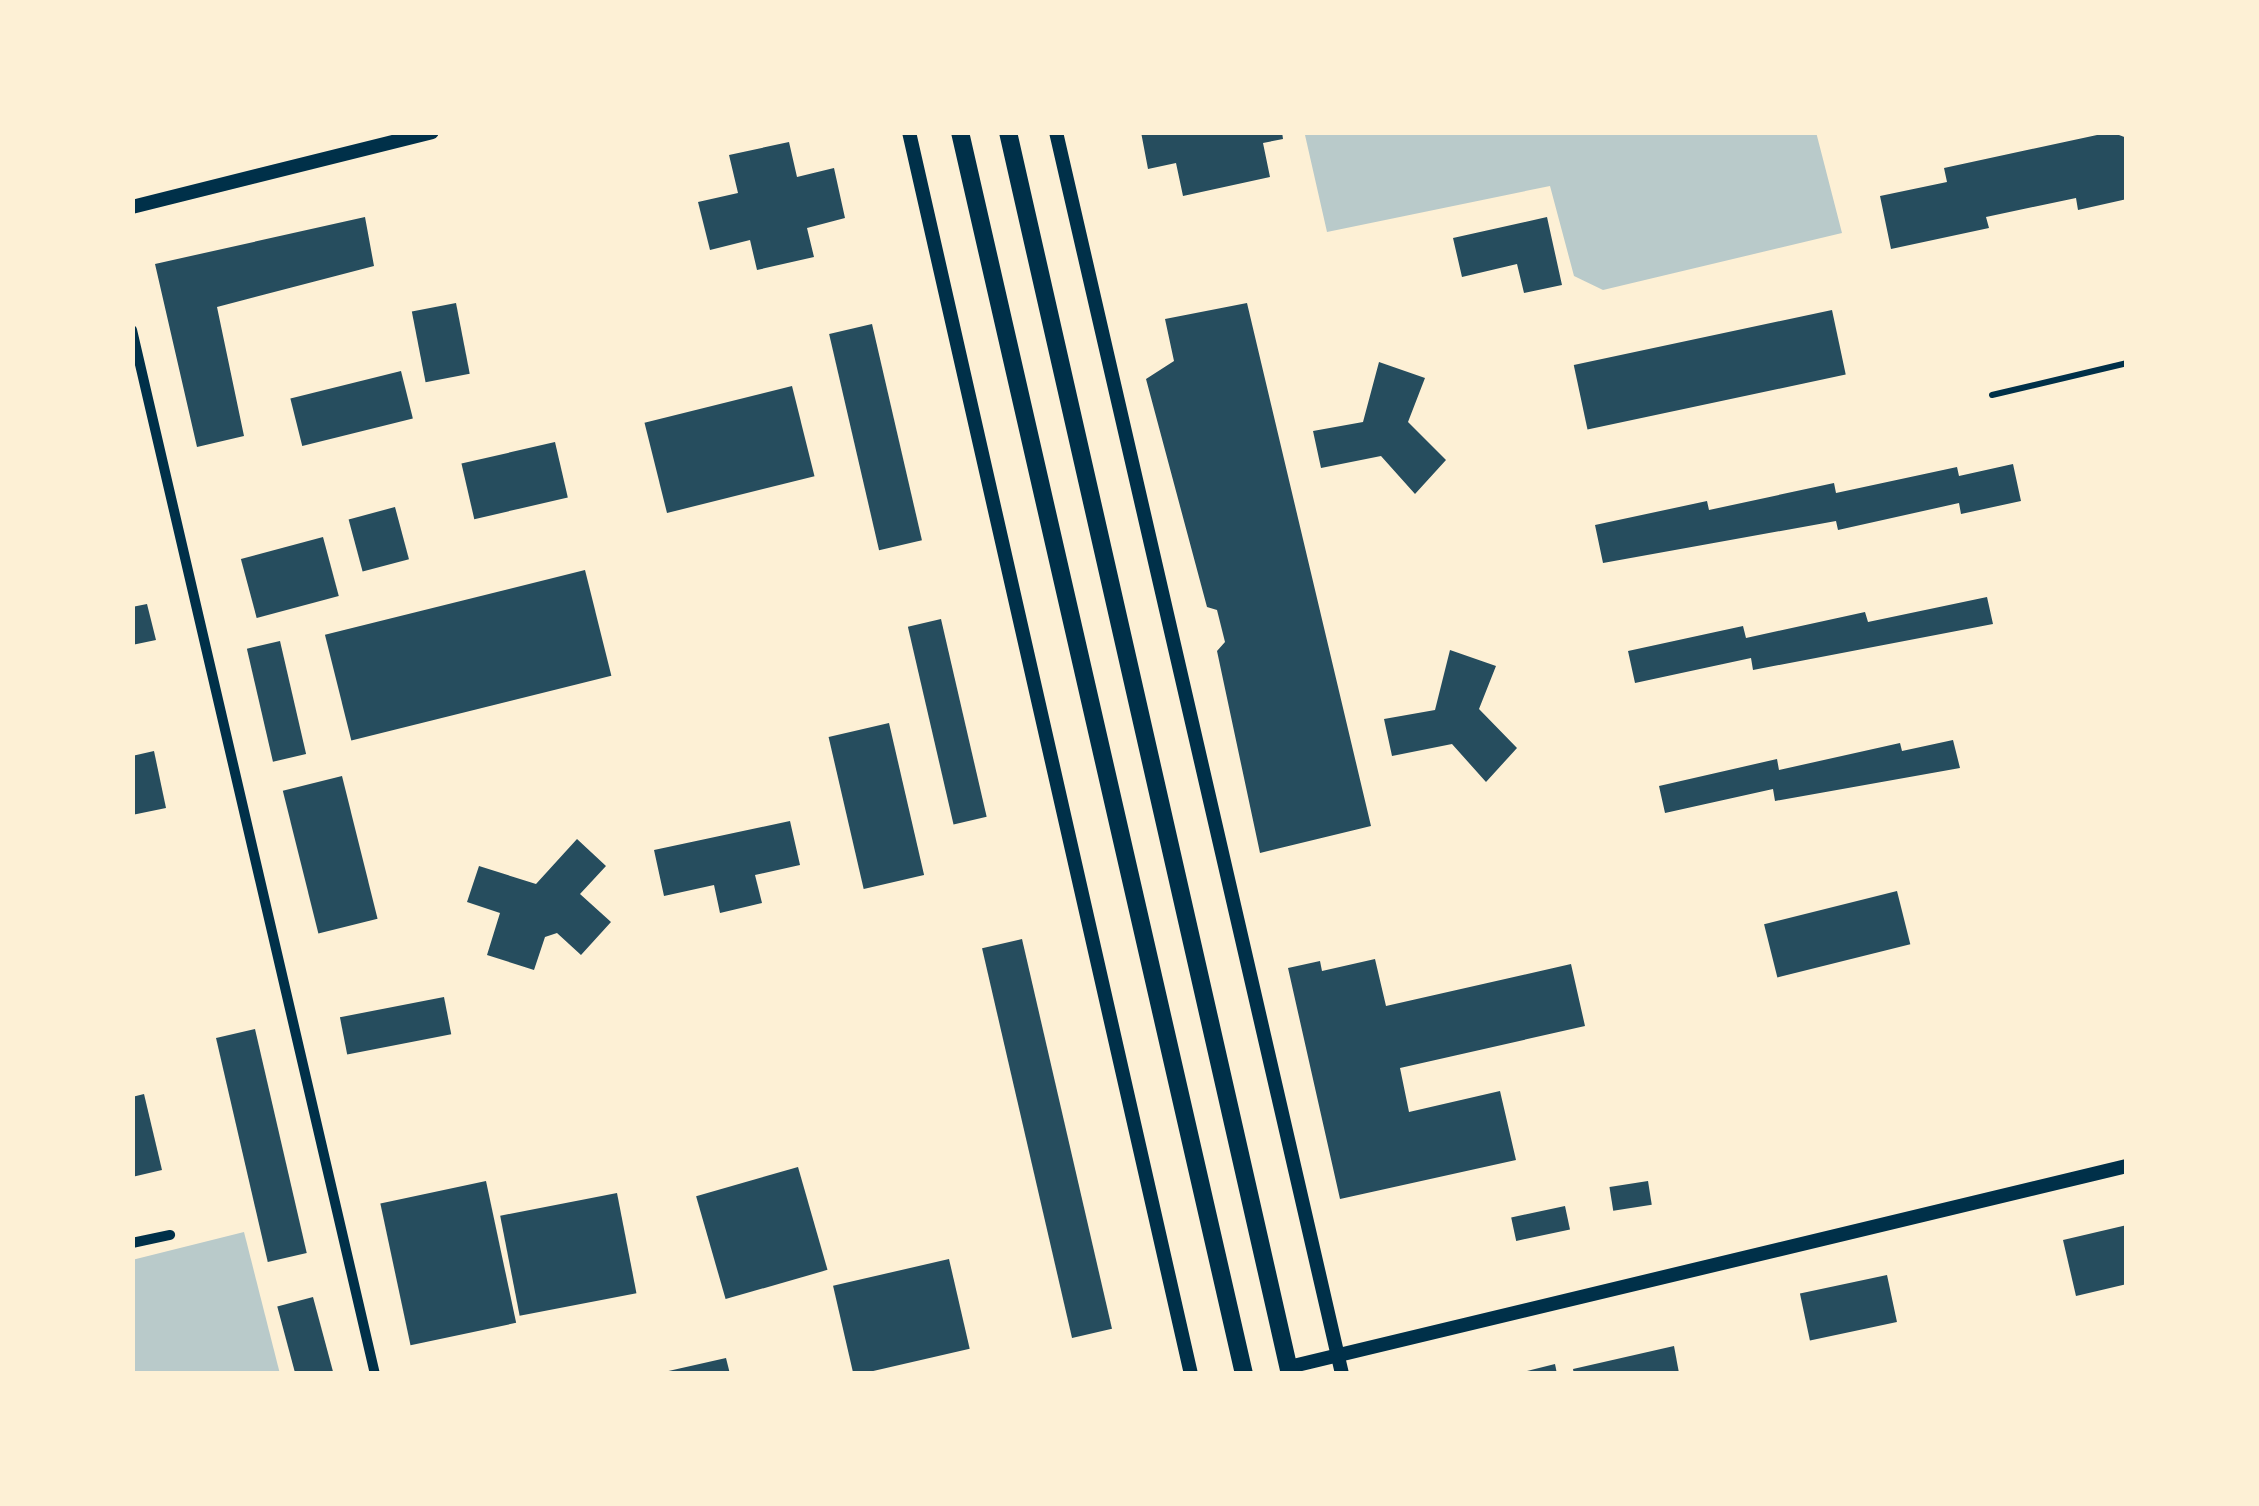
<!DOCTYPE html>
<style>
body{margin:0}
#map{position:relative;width:2259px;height:1506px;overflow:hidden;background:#fdf0d5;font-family:"Zilla Slab",serif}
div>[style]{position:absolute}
.green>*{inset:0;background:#b9caca}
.building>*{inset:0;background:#264d5e;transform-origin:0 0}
.service>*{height:6px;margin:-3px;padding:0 3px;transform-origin:3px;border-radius:3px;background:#003049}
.minor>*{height:10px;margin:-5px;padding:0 5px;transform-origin:5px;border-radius:5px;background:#003049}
.tertiary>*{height:14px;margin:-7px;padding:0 7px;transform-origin:7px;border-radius:7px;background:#003049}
.primary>*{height:18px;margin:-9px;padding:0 9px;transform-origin:9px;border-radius:9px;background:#003049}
span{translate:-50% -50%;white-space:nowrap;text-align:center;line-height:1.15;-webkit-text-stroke:10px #fdf0d5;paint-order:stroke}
.frame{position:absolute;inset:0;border:135px solid #fdf0d5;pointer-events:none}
</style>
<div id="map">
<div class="green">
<i style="clip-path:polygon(1319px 132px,1816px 132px,1842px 233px,1603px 290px,1574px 276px,1550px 186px,1327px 232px,1305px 135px)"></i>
<i style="clip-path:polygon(244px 1232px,280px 1374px,132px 1374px,132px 1260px)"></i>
</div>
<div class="building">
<i style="clip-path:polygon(1141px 132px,1282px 132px,1283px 139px,1263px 143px,1270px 177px,1183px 196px,1176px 163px,1148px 169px)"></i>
<i style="clip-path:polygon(2111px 132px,2127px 138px,2127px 199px,2078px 210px,2076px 198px,1986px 217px,1989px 228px,1891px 249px,1880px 196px,1947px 182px,1944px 168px)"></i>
<i style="clip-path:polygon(789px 142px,797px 177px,834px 168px,845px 218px,807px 228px,814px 257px,757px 270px,750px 240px,710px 250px,698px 202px,738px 193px,729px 155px)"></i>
<i style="clip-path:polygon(365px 217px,374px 266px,217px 307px,244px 436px,197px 447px,155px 264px)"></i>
<i style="clip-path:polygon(1547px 217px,1562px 285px,1524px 293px,1517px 264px,1462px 277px,1453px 238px)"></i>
<i style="left:456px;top:303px;width:72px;height:45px;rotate:79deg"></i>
<i style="clip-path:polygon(1247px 303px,1371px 826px,1260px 853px,1217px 651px,1225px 642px,1217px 610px,1207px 607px,1146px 379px,1174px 361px,1165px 319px)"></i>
<i style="left:1832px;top:310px;width:66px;height:264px;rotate:78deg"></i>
<i style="left:872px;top:324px;width:222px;height:44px;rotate:77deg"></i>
<i style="clip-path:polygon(1379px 362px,1425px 378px,1408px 422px,1446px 460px,1415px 494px,1381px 456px,1321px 468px,1313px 431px,1363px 422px)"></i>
<i style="left:401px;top:371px;width:49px;height:114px;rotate:76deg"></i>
<i style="left:792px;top:386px;width:93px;height:152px;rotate:76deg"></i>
<i style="left:555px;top:442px;width:57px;height:96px;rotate:77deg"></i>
<i style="clip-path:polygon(2013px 464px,2021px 501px,1961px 514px,1959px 503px,1838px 530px,1836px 521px,1603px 563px,1595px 525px,1707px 501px,1709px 510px,1834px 483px,1836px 493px,1957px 467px,1959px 476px)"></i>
<i style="left:395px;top:507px;width:54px;height:48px;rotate:75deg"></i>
<i style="left:323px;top:537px;width:61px;height:85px;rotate:75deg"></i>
<i style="left:585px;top:570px;width:109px;height:268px;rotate:76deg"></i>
<i style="clip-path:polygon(1987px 597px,1993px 624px,1753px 670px,1751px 658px,1635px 683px,1628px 651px,1743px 626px,1746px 638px,1865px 612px,1868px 622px)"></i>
<i style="clip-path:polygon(147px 604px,156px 640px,132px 645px,132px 607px)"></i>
<i style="left:941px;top:619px;width:203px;height:34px;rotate:77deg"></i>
<i style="left:280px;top:641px;width:116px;height:34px;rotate:77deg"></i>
<i style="clip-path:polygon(1450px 650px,1496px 666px,1479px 709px,1517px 748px,1486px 782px,1452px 744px,1392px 756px,1384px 719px,1435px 710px)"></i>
<i style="left:889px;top:723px;width:156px;height:62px;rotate:77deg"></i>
<i style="clip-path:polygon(1953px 740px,1960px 768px,1775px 801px,1773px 789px,1665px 813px,1659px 786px,1777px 759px,1779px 770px,1900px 743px,1902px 751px)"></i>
<i style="clip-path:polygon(154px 751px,166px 808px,132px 815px,132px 756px)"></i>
<i style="left:342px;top:776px;width:147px;height:61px;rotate:76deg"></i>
<i style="clip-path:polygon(790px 821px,800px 865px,755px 875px,762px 903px,720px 913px,714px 885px,664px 896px,654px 850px)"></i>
<i style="clip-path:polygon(577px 839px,606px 866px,580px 894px,611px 922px,581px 955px,557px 933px,545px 937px,534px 970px,487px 955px,500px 913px,467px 902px,479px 866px,536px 884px)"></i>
<i style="left:1897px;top:891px;width:55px;height:137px;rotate:76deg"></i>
<i style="left:1022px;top:939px;width:400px;height:41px;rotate:77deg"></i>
<i style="clip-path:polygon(1375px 959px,1386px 1006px,1571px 964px,1585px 1026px,1400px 1068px,1409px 1112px,1500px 1091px,1516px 1160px,1340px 1199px,1288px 968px,1320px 961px,1322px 971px)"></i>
<i style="left:444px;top:997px;width:38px;height:106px;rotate:79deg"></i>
<i style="left:255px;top:1029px;width:230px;height:40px;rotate:77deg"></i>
<i style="clip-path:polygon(144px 1094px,162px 1170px,132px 1177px,132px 1097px)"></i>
<i style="left:798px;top:1167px;width:107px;height:106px;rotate:74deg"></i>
<i style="left:486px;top:1181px;width:145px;height:108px;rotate:78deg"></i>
<i style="left:1648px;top:1181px;width:24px;height:39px;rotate:81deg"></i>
<i style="left:617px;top:1193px;width:102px;height:119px;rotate:79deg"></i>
<i style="left:1565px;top:1206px;width:24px;height:55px;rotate:78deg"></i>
<i style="clip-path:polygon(2127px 1225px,2127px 1284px,2076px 1296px,2063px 1240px)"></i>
<i style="left:949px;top:1259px;width:92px;height:119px;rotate:77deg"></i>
<i style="left:1887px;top:1275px;width:48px;height:89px;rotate:78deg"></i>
<i style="left:313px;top:1297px;width:80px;height:37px;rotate:75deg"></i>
<i style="clip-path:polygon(1674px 1346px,1679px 1373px,1574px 1374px,1573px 1369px)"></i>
<i style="clip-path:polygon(726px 1358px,730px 1374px,665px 1374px,664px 1372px)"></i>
<i style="clip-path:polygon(1555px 1364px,1557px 1374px,1524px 1374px,1523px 1372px)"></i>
</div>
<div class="service">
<i style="left:1992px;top:395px;width:139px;rotate:-13.3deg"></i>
</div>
<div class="minor">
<i style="left:132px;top:330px;width:1072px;rotate:76.9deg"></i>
<i style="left:132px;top:1243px;width:39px;rotate:-12deg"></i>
</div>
<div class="tertiary">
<i style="left:909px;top:132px;width:1274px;rotate:77.21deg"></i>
<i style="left:1056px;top:132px;width:1275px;rotate:77.03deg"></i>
<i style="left:132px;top:207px;width:309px;rotate:-14deg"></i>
<i style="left:1289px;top:1367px;width:862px;rotate:-13.49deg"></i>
</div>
<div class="primary">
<i style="left:960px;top:132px;width:1274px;rotate:77.12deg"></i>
<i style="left:1008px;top:132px;width:1274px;rotate:77.21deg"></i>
</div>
<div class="frame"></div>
</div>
